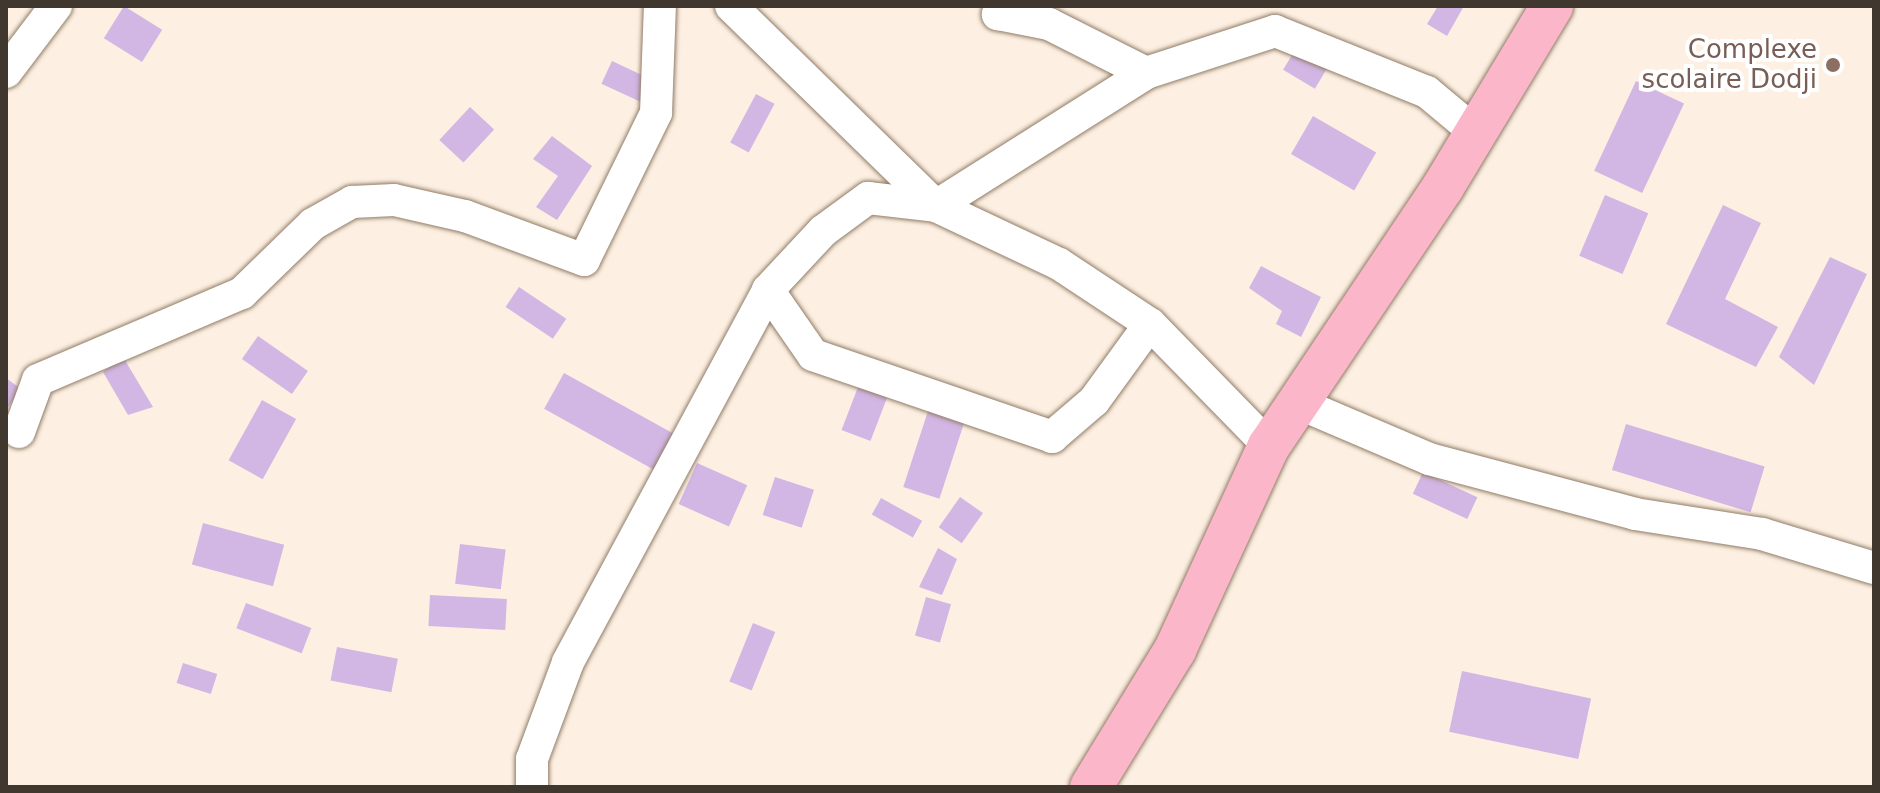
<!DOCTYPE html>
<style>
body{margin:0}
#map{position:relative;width:1880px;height:793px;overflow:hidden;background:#fdf0e2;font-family:"DejaVu Sans",sans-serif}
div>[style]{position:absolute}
.building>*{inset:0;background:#d2b6e4;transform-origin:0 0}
.roads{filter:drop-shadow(0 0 2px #907c67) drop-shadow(0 0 2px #907c67)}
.minor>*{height:32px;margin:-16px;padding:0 16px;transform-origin:16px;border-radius:16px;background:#fff}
.major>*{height:42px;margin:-21px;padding:0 21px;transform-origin:21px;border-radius:21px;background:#fbb6c9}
.dots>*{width:22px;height:22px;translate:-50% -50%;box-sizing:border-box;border:4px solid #fff;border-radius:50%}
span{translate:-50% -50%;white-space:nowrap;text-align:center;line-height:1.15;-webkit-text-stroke:8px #fff;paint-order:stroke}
.education-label{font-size:26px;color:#785e54}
.right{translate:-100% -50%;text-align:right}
.frame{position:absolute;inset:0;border:8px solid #40372e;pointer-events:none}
</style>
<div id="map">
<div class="building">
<i style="left:124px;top:6px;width:45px;height:38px;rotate:32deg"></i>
<i style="clip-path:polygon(1438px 6px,1464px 6px,1447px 36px,1427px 24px)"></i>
<i style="left:1295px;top:50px;width:37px;height:23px;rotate:31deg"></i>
<i style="left:612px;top:61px;width:43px;height:25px;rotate:25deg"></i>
<i style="left:1636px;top:81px;width:53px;height:99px;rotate:25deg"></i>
<i style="left:756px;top:94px;width:21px;height:55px;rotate:28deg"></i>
<i style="left:470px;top:107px;width:33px;height:45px;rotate:43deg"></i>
<i style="left:1313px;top:116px;width:73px;height:44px;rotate:30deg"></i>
<i style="clip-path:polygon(552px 136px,592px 166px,557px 220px,536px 207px,558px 176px,533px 159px)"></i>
<i style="left:1605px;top:195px;width:47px;height:66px;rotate:23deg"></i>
<i style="clip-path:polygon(1723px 205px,1761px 223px,1725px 299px,1778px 327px,1756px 367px,1666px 324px)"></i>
<i style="clip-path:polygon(1830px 257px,1867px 274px,1814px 385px,1779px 357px)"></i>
<i style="clip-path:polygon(1261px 266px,1321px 297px,1301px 337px,1276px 324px,1282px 311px,1249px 288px)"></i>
<i style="left:519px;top:287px;width:57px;height:24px;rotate:34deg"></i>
<i style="left:258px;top:336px;width:61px;height:28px;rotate:35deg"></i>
<i style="clip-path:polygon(123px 357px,153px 407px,128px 415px,103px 372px)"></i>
<i style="left:564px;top:373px;width:126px;height:41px;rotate:29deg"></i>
<i style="clip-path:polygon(6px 378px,21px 389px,6px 410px)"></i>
<i style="left:858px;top:387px;width:31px;height:46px;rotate:21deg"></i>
<i style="left:262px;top:400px;width:39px;height:69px;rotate:29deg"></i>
<i style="left:928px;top:411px;width:38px;height:80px;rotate:18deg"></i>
<i style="left:1626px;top:424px;width:145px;height:48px;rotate:17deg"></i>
<i style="left:697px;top:463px;width:55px;height:45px;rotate:24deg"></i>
<i style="left:1423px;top:472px;width:60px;height:24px;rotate:25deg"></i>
<i style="left:775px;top:477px;width:41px;height:40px;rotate:18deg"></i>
<i style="left:960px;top:497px;width:28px;height:37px;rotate:35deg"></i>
<i style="left:881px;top:498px;width:47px;height:19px;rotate:29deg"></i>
<i style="left:203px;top:523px;width:84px;height:43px;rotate:15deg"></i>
<i style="left:460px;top:544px;width:46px;height:40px;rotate:7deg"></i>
<i style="clip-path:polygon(938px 548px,957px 559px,942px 595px,919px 587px)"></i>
<i style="left:430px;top:595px;width:77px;height:31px;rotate:3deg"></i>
<i style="left:926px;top:597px;width:26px;height:40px;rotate:16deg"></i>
<i style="left:246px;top:603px;width:70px;height:27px;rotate:21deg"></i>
<i style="left:753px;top:623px;width:24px;height:63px;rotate:22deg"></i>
<i style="left:337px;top:647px;width:62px;height:34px;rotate:11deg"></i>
<i style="left:183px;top:663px;width:36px;height:21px;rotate:18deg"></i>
<i style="left:1462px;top:671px;width:132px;height:62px;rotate:12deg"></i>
</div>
<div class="roads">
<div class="minor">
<i style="left:731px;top:6px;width:286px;rotate:44.3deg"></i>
<i style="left:1001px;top:6px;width:9px;rotate:111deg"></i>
<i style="left:998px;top:14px;width:52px;rotate:11.1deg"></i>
<i style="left:1049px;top:24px;width:109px;rotate:26.8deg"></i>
<i style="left:6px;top:72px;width:83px;rotate:-52.9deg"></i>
<i style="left:936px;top:206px;width:249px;rotate:-32.3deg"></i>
<i style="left:1146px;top:73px;width:136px;rotate:-18deg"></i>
<i style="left:1275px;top:31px;width:164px;rotate:21.9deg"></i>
<i style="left:1427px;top:92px;width:64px;rotate:39.9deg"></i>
<i style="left:768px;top:290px;width:79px;rotate:55.3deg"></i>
<i style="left:813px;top:355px;width:253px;rotate:18.9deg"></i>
<i style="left:1052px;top:437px;width:55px;rotate:-40.6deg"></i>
<i style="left:1094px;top:401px;width:95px;rotate:-54deg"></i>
<i style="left:1298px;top:403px;width:142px;rotate:23.1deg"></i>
<i style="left:1429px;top:459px;width:213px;rotate:14.9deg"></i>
<i style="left:1635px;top:514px;width:129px;rotate:8.9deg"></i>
<i style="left:1762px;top:534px;width:117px;rotate:16.9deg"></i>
<i style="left:19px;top:432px;width:55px;rotate:-69.9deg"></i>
<i style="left:38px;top:380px;width:222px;rotate:-23.1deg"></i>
<i style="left:242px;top:293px;width:99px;rotate:-44.2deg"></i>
<i style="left:313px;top:224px;width:45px;rotate:-29.4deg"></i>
<i style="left:352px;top:202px;width:42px;rotate:-2.7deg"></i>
<i style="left:394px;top:200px;width:73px;rotate:12.7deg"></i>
<i style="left:465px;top:216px;width:127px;rotate:20.3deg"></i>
<i style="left:584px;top:260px;width:164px;rotate:-63.9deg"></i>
<i style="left:656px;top:113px;width:107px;rotate:-87.9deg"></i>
<i style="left:532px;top:787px;width:28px;rotate:-90deg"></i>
<i style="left:532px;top:759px;width:103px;rotate:-69.6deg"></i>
<i style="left:568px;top:662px;width:422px;rotate:-61.7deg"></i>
<i style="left:768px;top:290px;width:81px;rotate:-47deg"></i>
<i style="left:823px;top:231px;width:56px;rotate:-36.3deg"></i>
<i style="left:868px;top:198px;width:68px;rotate:6.7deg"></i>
<i style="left:936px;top:206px;width:136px;rotate:25.2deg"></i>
<i style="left:1059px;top:264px;width:109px;rotate:33.4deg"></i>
<i style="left:1150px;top:324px;width:170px;rotate:45.7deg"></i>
</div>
<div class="major">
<i style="left:1091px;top:787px;width:161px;rotate:-58.5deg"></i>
<i style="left:1175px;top:650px;width:225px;rotate:-65.3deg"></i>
<i style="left:1269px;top:446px;width:312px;rotate:-56.1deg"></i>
<i style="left:1443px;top:187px;width:211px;rotate:-58.9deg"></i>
</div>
</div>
<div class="dots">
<i style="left:1833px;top:65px;background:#8d6e63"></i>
</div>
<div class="education-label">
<span class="right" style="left:1817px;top:65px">Complexe<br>scolaire Dodji</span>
</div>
<div class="frame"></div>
</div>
